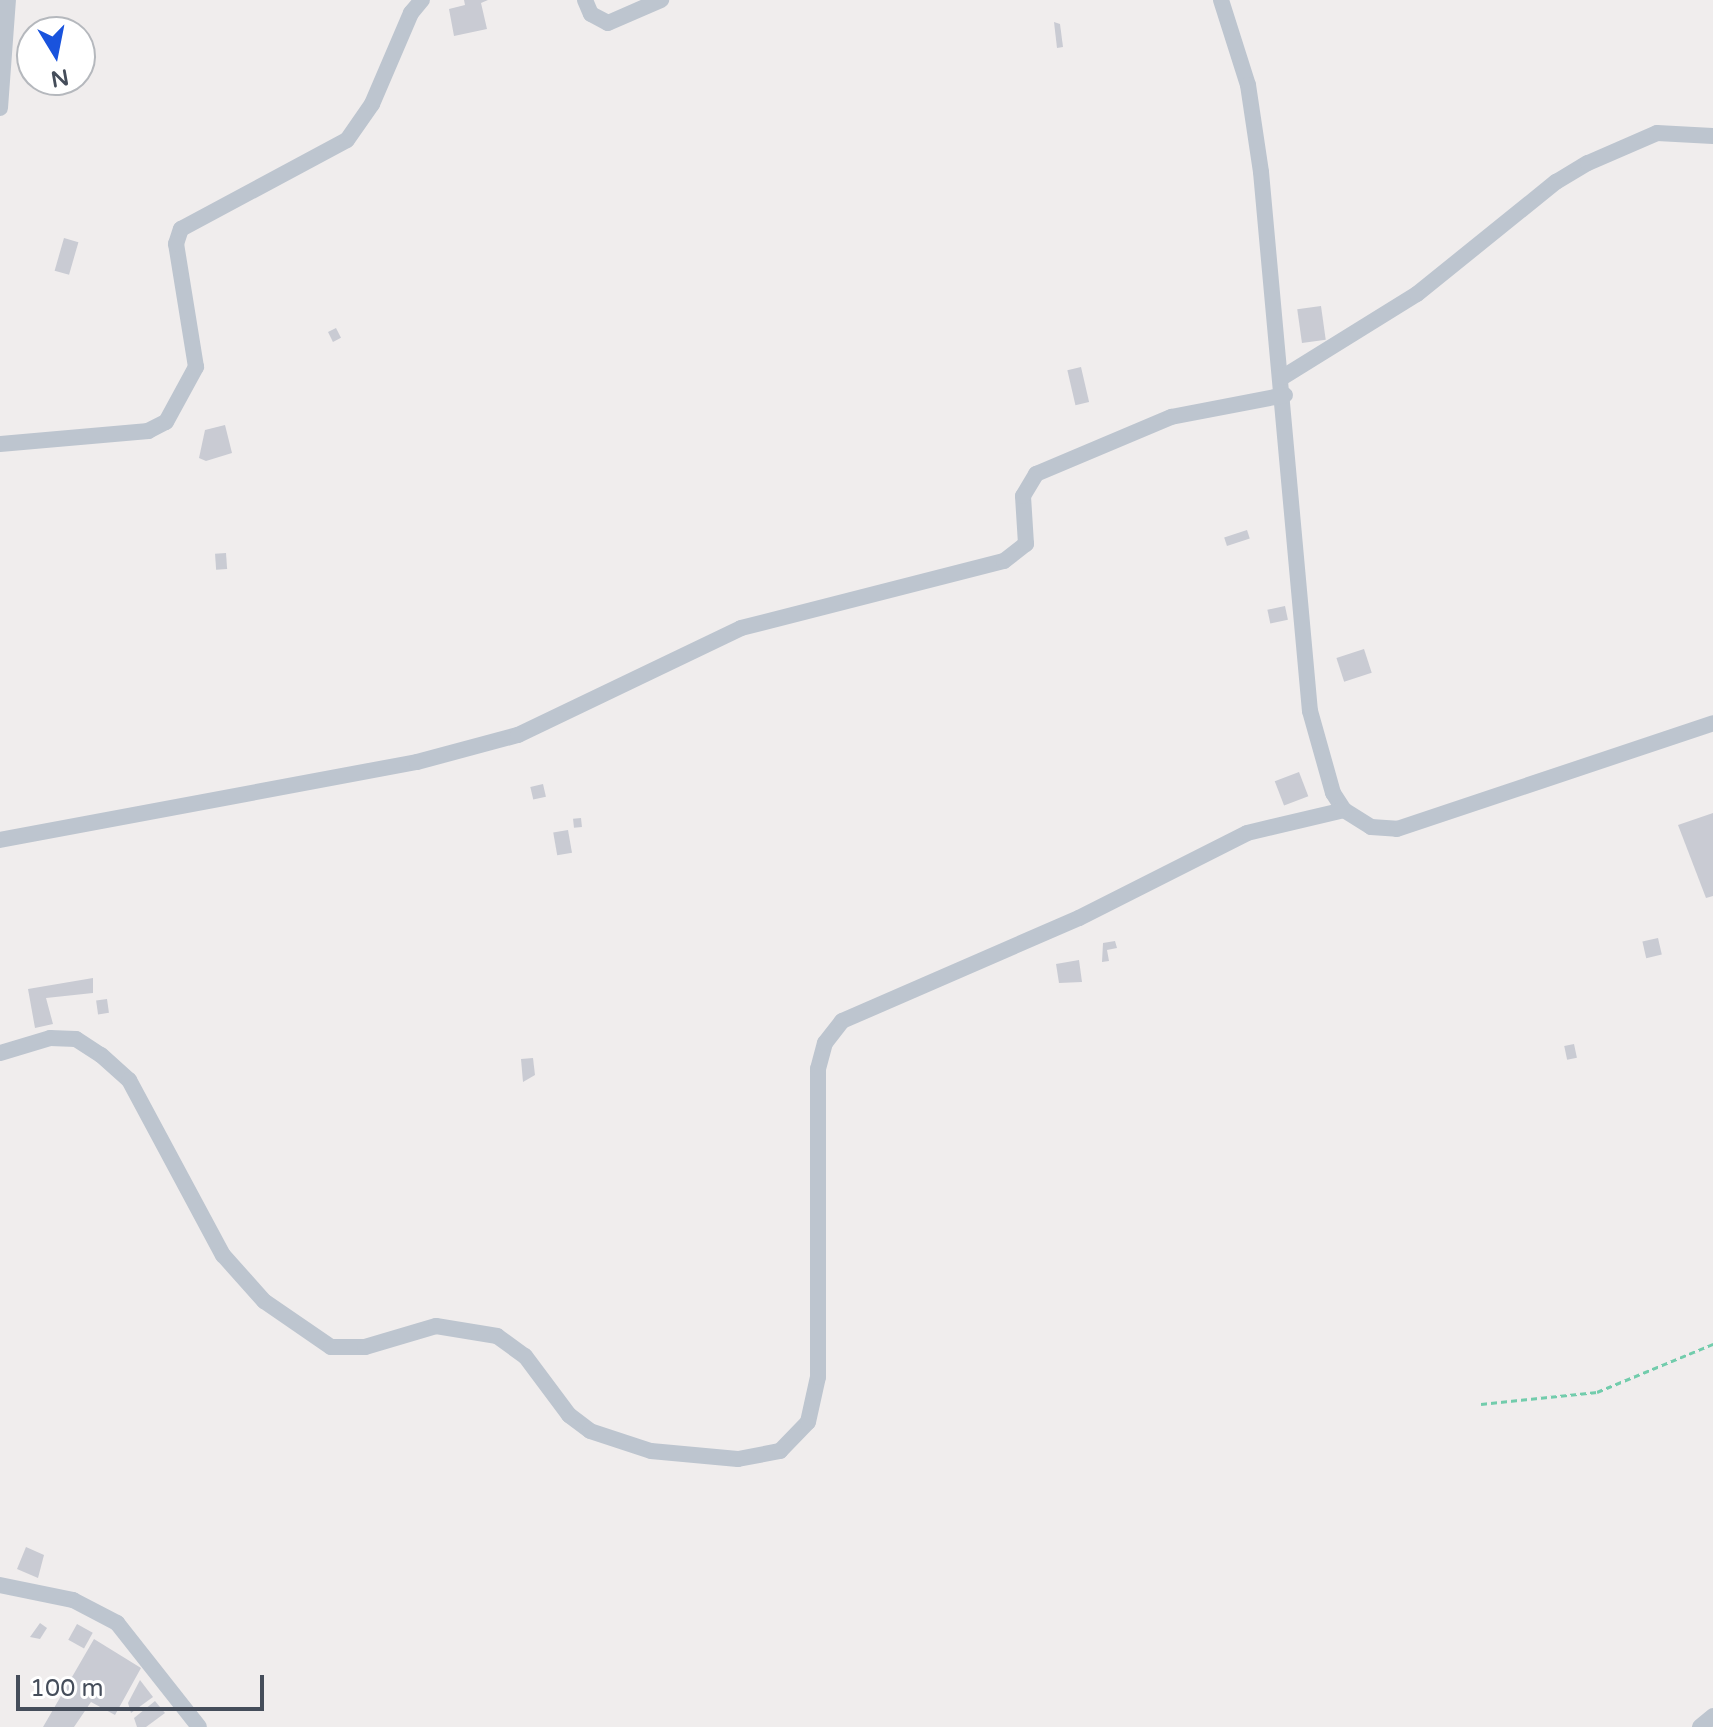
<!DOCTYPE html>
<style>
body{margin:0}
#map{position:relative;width:1713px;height:1727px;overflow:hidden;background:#f0eded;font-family:"Varela Round",sans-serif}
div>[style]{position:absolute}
.building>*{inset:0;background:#c9cbd3;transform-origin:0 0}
.path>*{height:3px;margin-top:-1.5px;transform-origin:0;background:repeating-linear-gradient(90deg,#72ccac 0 6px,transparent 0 10px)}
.minor>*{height:16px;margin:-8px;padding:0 8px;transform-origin:8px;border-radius:8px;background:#bdc5cf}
span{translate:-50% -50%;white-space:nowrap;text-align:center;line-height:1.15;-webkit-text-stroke:6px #fff;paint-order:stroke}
.north{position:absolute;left:16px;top:16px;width:80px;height:80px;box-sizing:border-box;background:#fff;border:2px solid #b5b8bd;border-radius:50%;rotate:170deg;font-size:22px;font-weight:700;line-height:32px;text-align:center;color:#454d5a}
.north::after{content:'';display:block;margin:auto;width:28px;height:36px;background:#1953dd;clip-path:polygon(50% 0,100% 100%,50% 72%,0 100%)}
.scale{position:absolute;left:16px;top:1675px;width:248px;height:36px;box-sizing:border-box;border:4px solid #454d5a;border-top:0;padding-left:10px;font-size:24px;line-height:28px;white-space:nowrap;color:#454d5a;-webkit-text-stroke:6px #fff;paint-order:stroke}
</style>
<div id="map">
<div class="building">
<i style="clip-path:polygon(464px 0,488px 0,481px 3px,487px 29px,454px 36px,449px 9px,465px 5px)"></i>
<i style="clip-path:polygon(1054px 22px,1060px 24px,1063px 47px,1057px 48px)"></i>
<i style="left:64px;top:238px;width:15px;height:34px;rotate:16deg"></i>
<i style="left:1321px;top:306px;width:34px;height:24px;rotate:82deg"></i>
<i style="left:336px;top:328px;width:11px;height:9px;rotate:63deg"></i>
<i style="left:1081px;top:367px;width:36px;height:14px;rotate:77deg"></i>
<i style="clip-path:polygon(225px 425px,232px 453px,206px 461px,199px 458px,205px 430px)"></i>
<i style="left:1247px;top:530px;width:9px;height:24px;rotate:72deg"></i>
<i style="left:226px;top:553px;width:16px;height:11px;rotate:86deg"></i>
<i style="left:1285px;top:606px;width:14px;height:18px;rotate:78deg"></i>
<i style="left:1364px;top:649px;width:25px;height:29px;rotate:72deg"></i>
<i style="left:1299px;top:772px;width:26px;height:26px;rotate:69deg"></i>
<i style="left:543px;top:784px;width:13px;height:13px;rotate:77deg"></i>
<i style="clip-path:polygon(1713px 813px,1713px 896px,1706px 898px,1678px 825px)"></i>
<i style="left:581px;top:818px;width:9px;height:8px;rotate:84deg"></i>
<i style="left:568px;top:830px;width:23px;height:15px;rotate:80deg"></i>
<i style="left:1658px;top:938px;width:17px;height:16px;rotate:77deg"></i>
<i style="clip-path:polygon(1115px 941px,1117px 948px,1107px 950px,1109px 961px,1102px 962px,1103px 943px)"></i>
<i style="clip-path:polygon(1079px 960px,1082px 982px,1059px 983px,1056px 964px)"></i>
<i style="clip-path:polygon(93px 978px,93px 993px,46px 998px,53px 1024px,35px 1028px,28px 989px)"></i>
<i style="left:107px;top:999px;width:14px;height:11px;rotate:82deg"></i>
<i style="left:1574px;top:1044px;width:14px;height:10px;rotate:78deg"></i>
<i style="clip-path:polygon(533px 1058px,535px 1075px,523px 1082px,521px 1059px)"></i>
<i style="clip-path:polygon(26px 1547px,44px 1555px,38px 1578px,17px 1569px)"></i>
<i style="clip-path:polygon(40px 1623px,47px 1628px,40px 1639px,30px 1637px)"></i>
<i style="left:77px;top:1624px;width:18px;height:18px;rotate:29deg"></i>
<i style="clip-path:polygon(94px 1639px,141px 1668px,115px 1715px,91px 1702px,74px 1727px,43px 1727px)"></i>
<i style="clip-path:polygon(140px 1680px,153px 1697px,131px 1713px,128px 1703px)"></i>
<i style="clip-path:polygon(155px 1701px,165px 1713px,146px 1727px,137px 1727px,134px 1718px)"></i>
</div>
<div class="path">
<i style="left:1481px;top:1404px;width:117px;rotate:-5.9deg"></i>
<i style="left:1597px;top:1392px;width:126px;rotate:-22.5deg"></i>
</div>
<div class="minor">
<i style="left:585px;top:0;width:15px;rotate:67deg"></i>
<i style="left:591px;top:14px;width:19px;rotate:28deg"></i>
<i style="left:608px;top:23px;width:58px;rotate:-23.5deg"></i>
<i style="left:1221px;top:0;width:89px;rotate:72.4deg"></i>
<i style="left:1248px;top:85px;width:88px;rotate:81.5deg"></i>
<i style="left:1261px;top:172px;width:541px;rotate:84.81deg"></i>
<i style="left:1310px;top:711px;width:85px;rotate:74.3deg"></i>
<i style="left:1333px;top:793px;width:20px;rotate:57deg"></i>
<i style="left:1344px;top:810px;width:32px;rotate:32deg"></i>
<i style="left:1371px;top:827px;width:26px;rotate:4deg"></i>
<i style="left:1397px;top:829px;width:333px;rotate:-18.5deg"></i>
<i style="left:0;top:108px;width:108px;rotate:-85.8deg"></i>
<i style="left:1283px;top:377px;width:158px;rotate:-31.8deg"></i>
<i style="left:1417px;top:294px;width:179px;rotate:-38.9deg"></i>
<i style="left:1556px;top:182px;width:37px;rotate:-31deg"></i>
<i style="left:1588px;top:163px;width:75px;rotate:-23.5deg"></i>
<i style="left:1657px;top:133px;width:56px;rotate:3.1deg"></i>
<i style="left:0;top:444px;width:149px;rotate:-5deg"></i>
<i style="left:148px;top:431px;width:20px;rotate:-27deg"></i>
<i style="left:166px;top:422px;width:63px;rotate:-61.4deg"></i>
<i style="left:196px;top:367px;width:125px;rotate:-99.2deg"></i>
<i style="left:176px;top:244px;width:16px;rotate:-72deg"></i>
<i style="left:181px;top:229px;width:188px;rotate:-28.2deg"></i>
<i style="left:347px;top:140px;width:44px;rotate:-55.2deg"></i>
<i style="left:372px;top:104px;width:99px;rotate:-66.8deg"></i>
<i style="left:411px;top:13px;width:17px;rotate:-50deg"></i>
<i style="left:0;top:840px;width:424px;rotate:-10.6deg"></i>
<i style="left:417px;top:762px;width:105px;rotate:-15deg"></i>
<i style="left:518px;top:735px;width:247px;rotate:-25.6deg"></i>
<i style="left:741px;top:628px;width:271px;rotate:-14.3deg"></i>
<i style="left:1004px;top:561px;width:28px;rotate:-38deg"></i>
<i style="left:1026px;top:544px;width:48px;rotate:-93.6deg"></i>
<i style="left:1023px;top:496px;width:26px;rotate:-59deg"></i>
<i style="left:1036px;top:474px;width:147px;rotate:-22.9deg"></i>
<i style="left:1171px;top:417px;width:116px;rotate:-10.9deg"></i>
<i style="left:0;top:1053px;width:52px;rotate:-16.7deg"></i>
<i style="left:50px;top:1038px;width:26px;rotate:2deg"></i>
<i style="left:76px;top:1039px;width:30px;rotate:33deg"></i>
<i style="left:101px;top:1055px;width:38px;rotate:42deg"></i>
<i style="left:129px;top:1080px;width:199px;rotate:61.8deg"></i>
<i style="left:223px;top:1255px;width:62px;rotate:48.3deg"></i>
<i style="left:264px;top:1301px;width:81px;rotate:34.5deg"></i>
<i style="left:331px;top:1347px;width:34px"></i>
<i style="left:365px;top:1347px;width:74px;rotate:-16.5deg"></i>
<i style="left:436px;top:1326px;width:62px;rotate:9.3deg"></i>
<i style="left:497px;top:1336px;width:34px;rotate:36deg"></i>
<i style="left:525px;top:1356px;width:74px;rotate:53.3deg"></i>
<i style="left:569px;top:1415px;width:26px;rotate:37deg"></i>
<i style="left:590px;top:1431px;width:64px;rotate:18.2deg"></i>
<i style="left:651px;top:1451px;width:87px;rotate:5.3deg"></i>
<i style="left:738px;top:1459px;width:43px;rotate:-10.8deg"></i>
<i style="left:780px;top:1451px;width:40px;rotate:-46deg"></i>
<i style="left:808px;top:1422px;width:46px;rotate:-77.5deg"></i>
<i style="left:818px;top:1377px;width:308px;rotate:-90deg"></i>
<i style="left:818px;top:1069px;width:27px;rotate:-75deg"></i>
<i style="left:825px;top:1043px;width:28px;rotate:-52deg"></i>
<i style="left:842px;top:1021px;width:258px;rotate:-23.5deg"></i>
<i style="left:1079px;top:918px;width:188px;rotate:-26.8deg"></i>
<i style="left:1247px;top:833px;width:100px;rotate:-13.3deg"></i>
<i style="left:0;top:1585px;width:75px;rotate:11.6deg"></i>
<i style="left:73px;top:1600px;width:50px;rotate:27.6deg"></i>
<i style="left:117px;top:1623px;width:132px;rotate:51.7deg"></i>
<i style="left:1700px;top:1727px;width:17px;rotate:-40deg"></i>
</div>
<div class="north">N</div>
<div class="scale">100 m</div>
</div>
